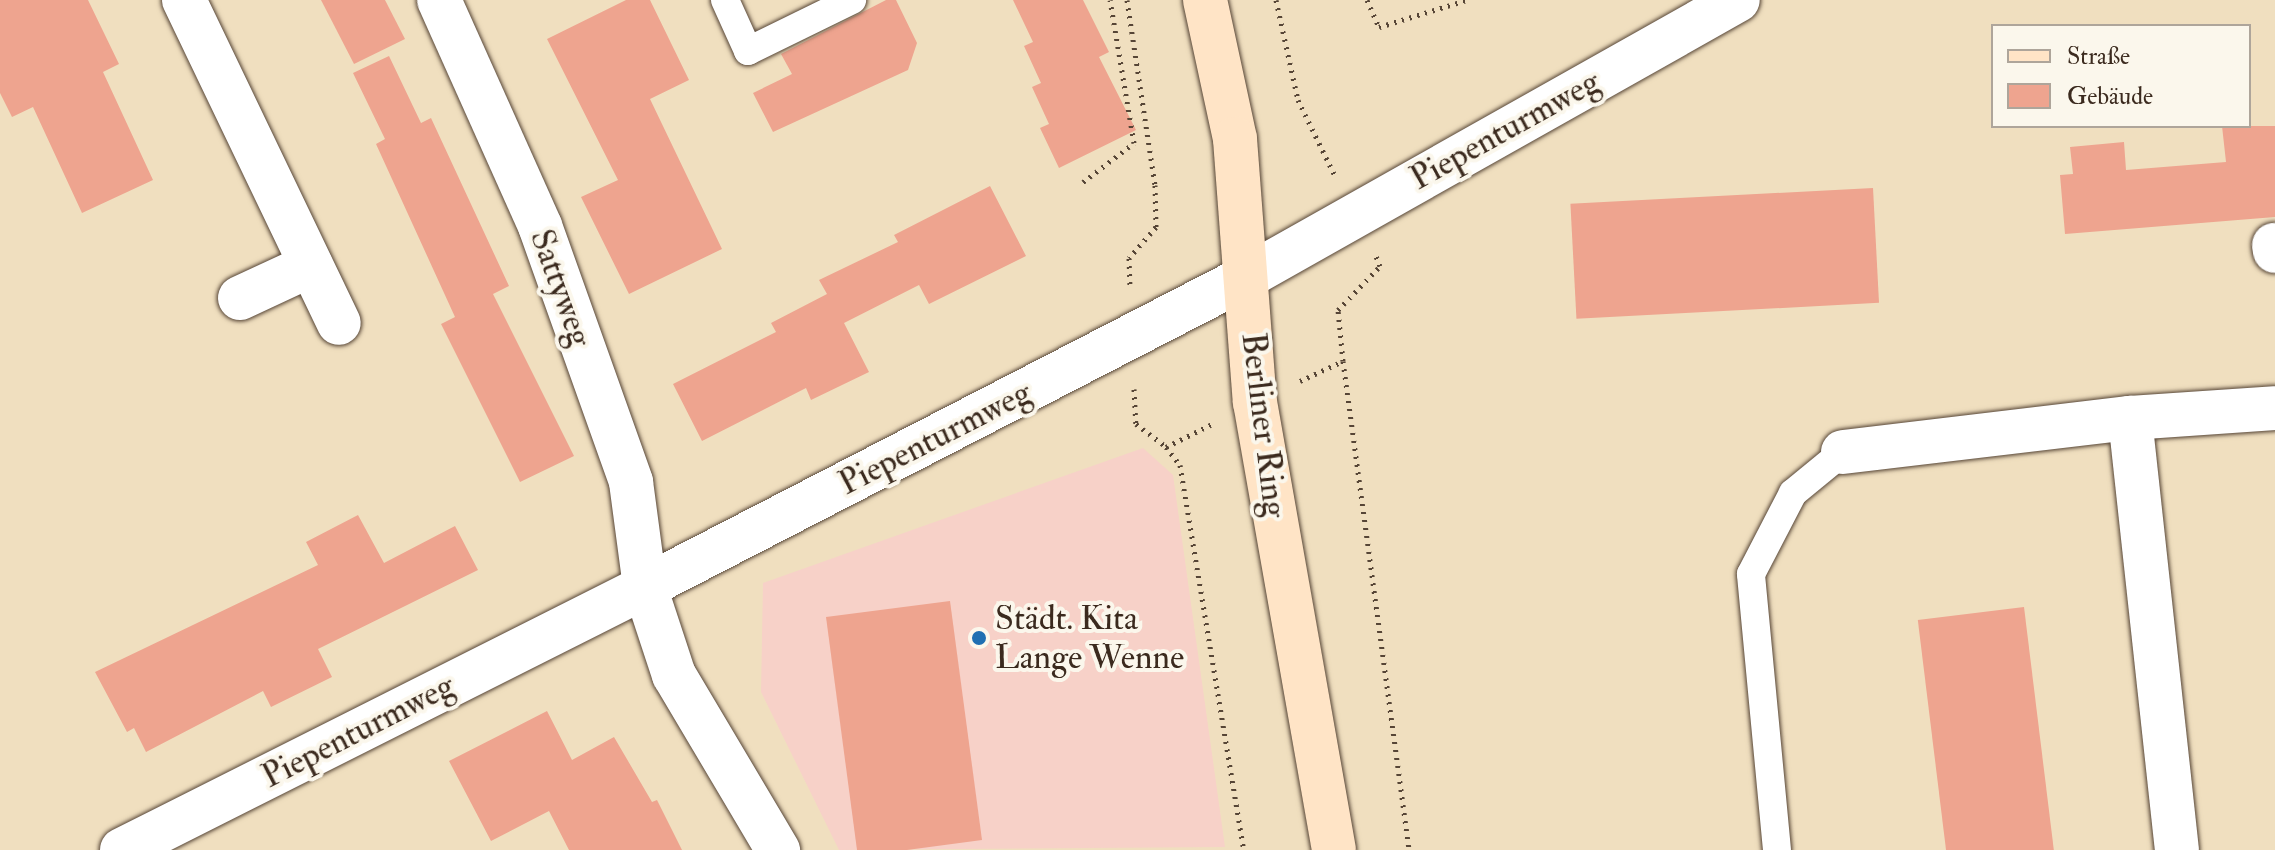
<!DOCTYPE html>
<meta charset="utf-8">
<style>
body{margin:0}
#map{position:relative;width:2275px;height:850px;overflow:hidden;background:#f0dfbf;font-family:"IM FELL Double Pica",serif}
div>[style]{position:absolute}
.built>*{inset:0;background:#f7d1c8}
.building>*{inset:0;background:#eea48f;transform-origin:0 0}
.path>*{height:5px;margin-top:-2.5px;transform-origin:0;background:repeating-linear-gradient(90deg,#564536 0 2px,transparent 0 8px)}
.roads{filter:drop-shadow(0 0 2px #564536) drop-shadow(0 0 2px #564536)}
.lane>*{height:28px;margin:-14px;padding:0 14px;transform-origin:14px;border-radius:14px;background:#fff}
.street>*{height:44px;margin:-22px;padding:0 22px;transform-origin:22px;border-radius:22px;background:#fff}
.secondary>*{height:44px;margin:-22px;padding:0 22px;transform-origin:22px;border-radius:22px;background:#ffe4c6}
.dots>*{width:22px;height:22px;translate:-50% -50%;box-sizing:border-box;border:4px solid #fbf7ec;border-radius:50%}
span{translate:-50% -50%;white-space:nowrap;text-align:center;line-height:1.15;-webkit-text-stroke:8px #fbf7ec;paint-order:stroke}
.street-label{font-size:34px;color:#3b2a1e}
.poi-label{font-size:34px;color:#3b2a1e}
.left{translate:0 -50%;text-align:left}
.legend{position:absolute;left:1991px;top:24px;width:260px;height:104px;box-sizing:border-box;background:#fbf7ec;border:2px solid #aea59a;margin:0;padding:10px 14px;list-style:none;font-size:24px;color:#3b2a1e}
.legend li{display:flex;align-items:center;gap:16px;height:40px}
.legend b{width:40px;border:2px solid #aea59a}
</style>
<div id="map">
<div class="built">
<i style="clip-path:polygon(1143px 448px,1173px 475px,1225px 847px,839px 850px,761px 692px,763px 583px)"></i>
</div>
<div class="building">
<i style="clip-path:polygon(0 0,88px 0,119px 64px,103px 72px,153px 180px,82px 213px,33px 107px,12px 117px,0 93px)"></i>
<i style="clip-path:polygon(321px 0,385px 0,405px 39px,354px 64px)"></i>
<i style="clip-path:polygon(626px 0,650px 0,689px 80px,650px 99px,722px 249px,629px 294px,581px 197px,618px 180px,547px 39px)"></i>
<i style="clip-path:polygon(886px 0,896px 0,917px 43px,908px 70px,773px 132px,753px 93px,792px 74px,781px 54px)"></i>
<i style="clip-path:polygon(1013px 0,1083px 0,1109px 52px,1099px 57px,1136px 130px,1059px 168px,1040px 128px,1049px 124px,1032px 87px,1041px 83px,1024px 46px,1033px 42px)"></i>
<i style="clip-path:polygon(389px 56px,421px 123px,431px 118px,509px 286px,493px 294px,574px 456px,520px 482px,441px 324px,455px 317px,376px 144px,385px 139px,353px 73px)"></i>
<i style="clip-path:polygon(2222px 126px,2275px 126px,2275px 217px,2065px 234px,2060px 175px,2073px 174px,2070px 147px,2124px 142px,2126px 170px,2226px 162px)"></i>
<i style="clip-path:polygon(990px 186px,1026px 256px,929px 304px,919px 285px,844px 323px,869px 372px,811px 400px,806px 388px,702px 441px,673px 384px,776px 332px,771px 323px,827px 294px,819px 280px,898px 242px,894px 235px)"></i>
<i style="left:1873px;top:188px;width:115px;height:303px;rotate:87deg"></i>
<i style="clip-path:polygon(358px 515px,384px 563px,455px 526px,478px 570px,318px 649px,332px 677px,271px 707px,263px 691px,146px 752px,134px 728px,127px 732px,95px 672px,318px 565px,306px 542px)"></i>
<i style="clip-path:polygon(950px 601px,982px 840px,907px 850px,857px 850px,826px 617px)"></i>
<i style="left:2024px;top:607px;width:245px;height:107px;rotate:83deg"></i>
<i style="clip-path:polygon(547px 711px,572px 760px,614px 737px,652px 802px,657px 800px,682px 850px,569px 850px,549px 811px,491px 841px,449px 761px)"></i>
</div>
<div class="path">
<i style="left:1127px;top:0;width:187px;rotate:81.4deg"></i>
<i style="left:1155px;top:185px;width:42px;rotate:88.6deg"></i>
<i style="left:1156px;top:227px;width:41px;rotate:131.1deg"></i>
<i style="left:1129px;top:258px;width:29px;rotate:88deg"></i>
<i style="left:1276px;top:0;width:102px;rotate:77.6deg"></i>
<i style="left:1298px;top:100px;width:85px;rotate:64deg"></i>
<i style="left:1367px;top:0;width:30px;rotate:66deg"></i>
<i style="left:1379px;top:27px;width:92px;rotate:-17.1deg"></i>
<i style="left:1083px;top:182px;width:64px;rotate:-37.4deg"></i>
<i style="left:1134px;top:143px;width:145px;rotate:-99.5deg"></i>
<i style="left:1343px;top:361px;width:493px;rotate:82.3deg"></i>
<i style="left:1300px;top:381px;width:47px;rotate:-24.9deg"></i>
<i style="left:1343px;top:361px;width:51px;rotate:-95.6deg"></i>
<i style="left:1338px;top:310px;width:61px;rotate:-46.3deg"></i>
<i style="left:1380px;top:266px;width:11px;rotate:-112deg"></i>
<i style="left:1134px;top:389px;width:35px;rotate:87deg"></i>
<i style="left:1136px;top:424px;width:38px;rotate:37deg"></i>
<i style="left:1166px;top:447px;width:23px;rotate:52deg"></i>
<i style="left:1180px;top:465px;width:390px;rotate:80.6deg"></i>
<i style="left:1166px;top:447px;width:51px;rotate:-26.6deg"></i>
</div>
<div class="roads">
<div class="lane">
<i style="left:725px;top:0;width:56px;rotate:65.7deg"></i>
<i style="left:748px;top:51px;width:116px;rotate:-26.1deg"></i>
<i style="left:1777px;top:850px;width:277px;rotate:-95.4deg"></i>
<i style="left:1751px;top:574px;width:91px;rotate:-62.6deg"></i>
<i style="left:1793px;top:493px;width:65px;rotate:-39.4deg"></i>
</div>
<div class="street">
<i style="left:184px;top:0;width:358px;rotate:64.4deg"></i>
<i style="left:439px;top:0;width:248px;rotate:65.9deg"></i>
<i style="left:540px;top:226px;width:272px;rotate:70.4deg"></i>
<i style="left:631px;top:482px;width:106px;rotate:82.4deg"></i>
<i style="left:645px;top:587px;width:93px;rotate:71.8deg"></i>
<i style="left:674px;top:675px;width:204px;rotate:59.3deg"></i>
<i style="left:2274px;top:245px;width:6px;rotate:81deg"></i>
<i style="left:240px;top:298px;width:78px;rotate:-24.9deg"></i>
<i style="left:2130px;top:418px;width:435px;rotate:83.8deg"></i>
<i style="left:1843px;top:452px;width:289px;rotate:-6.8deg"></i>
<i style="left:2130px;top:418px;width:145px;rotate:-3.9deg"></i>
<i style="left:122px;top:850px;width:585px;rotate:-26.7deg"></i>
<i style="left:645px;top:587px;width:678px;rotate:-27.28deg"></i>
<i style="left:1248px;top:276px;width:562px;rotate:-29.39deg"></i>
</div>
<div class="secondary">
<i style="left:1205px;top:0;width:142px;rotate:77.8deg"></i>
<i style="left:1235px;top:139px;width:264px;rotate:85.7deg"></i>
<i style="left:1255px;top:402px;width:455px;rotate:80deg"></i>
</div>
</div>
<div class="dots">
<i style="left:979px;top:638px;background:#1f6fb2"></i>
</div>
<div class="street-label">
<span style="left:1505px;top:130px;rotate:-29deg">Piepenturmweg</span>
<span style="left:561px;top:288px;rotate:70deg">Sattyweg</span>
<span style="left:1264px;top:425px;rotate:83deg">Berliner Ring</span>
<span style="left:935px;top:438px;rotate:-27deg">Piepenturmweg</span>
<span style="left:358px;top:731px;rotate:-27deg">Piepenturmweg</span>
</div>
<div class="poi-label">
<span class="left" style="left:995px;top:638px">Städt. Kita<br>Lange Wenne</span>
</div>
<ul class="legend">
<li><b style="height:10px;background:#ffe4c6"></b>Straße</li>
<li><b style="height:22px;background:#eea48f"></b>Gebäude</li>
</ul>
</div>
